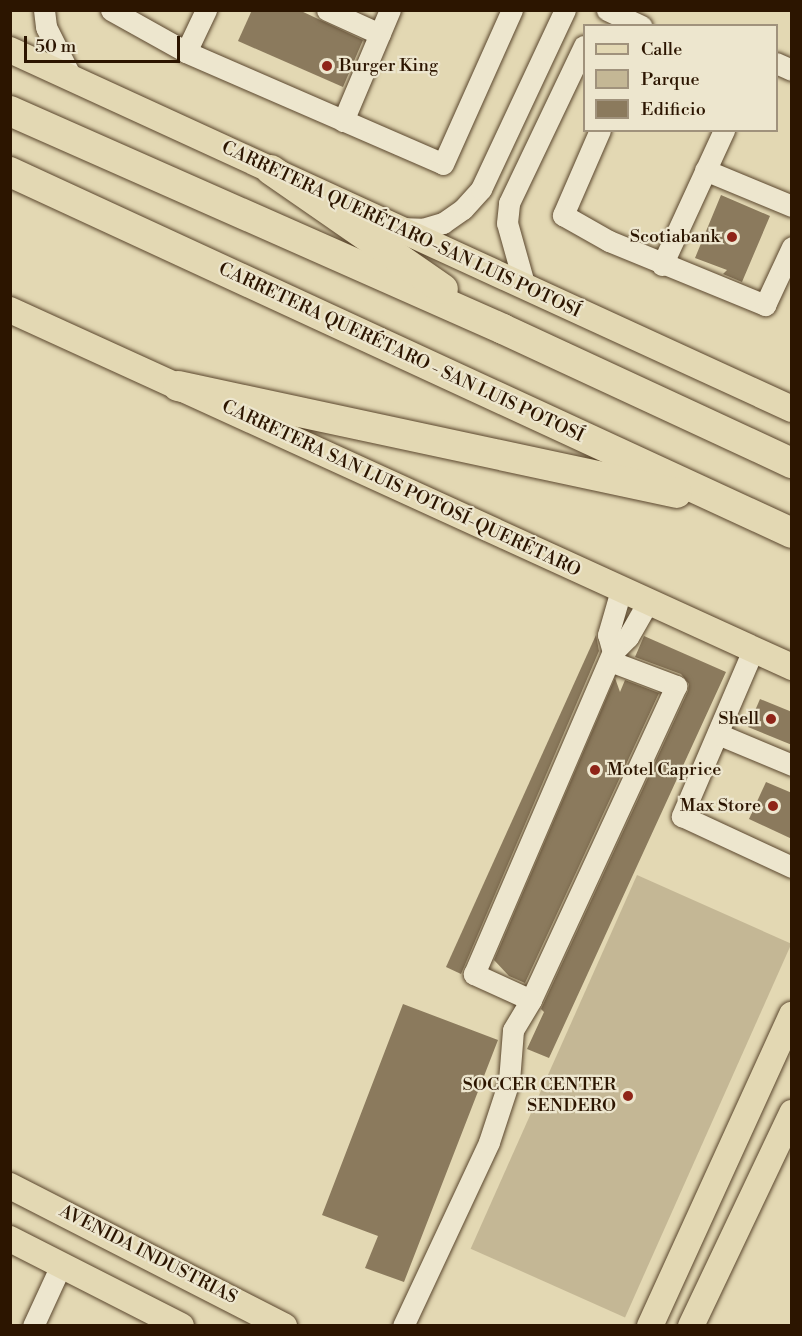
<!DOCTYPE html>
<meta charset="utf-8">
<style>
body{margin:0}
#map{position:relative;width:802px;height:1336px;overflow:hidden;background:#e3d8b3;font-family:"Libre Bodoni",serif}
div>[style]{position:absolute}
.green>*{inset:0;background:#c4b795;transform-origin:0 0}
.building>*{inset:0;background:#8b7a5d}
.roads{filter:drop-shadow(0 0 2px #5a462d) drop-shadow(0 0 2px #5a462d)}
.minor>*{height:21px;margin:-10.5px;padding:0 10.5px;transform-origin:10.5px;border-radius:10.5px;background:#ede6ce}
.major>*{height:26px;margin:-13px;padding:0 13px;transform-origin:13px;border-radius:13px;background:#e3d8b3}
.highway>*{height:30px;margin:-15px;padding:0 15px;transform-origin:15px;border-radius:15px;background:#e3d8b3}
.dots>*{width:16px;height:16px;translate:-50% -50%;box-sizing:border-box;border:3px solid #ede6ce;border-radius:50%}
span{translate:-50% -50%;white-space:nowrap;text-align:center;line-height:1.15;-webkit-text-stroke:4.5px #ede6ce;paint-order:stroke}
.poi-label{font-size:18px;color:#2c1500}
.left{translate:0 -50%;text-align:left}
.right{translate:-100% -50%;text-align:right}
.street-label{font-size:18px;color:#2c1500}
.frame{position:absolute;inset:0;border:12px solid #2c1500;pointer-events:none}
.legend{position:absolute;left:583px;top:24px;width:195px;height:108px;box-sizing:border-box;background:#ede6ce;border:2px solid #a0927c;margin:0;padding:8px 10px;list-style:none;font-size:18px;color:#2c1500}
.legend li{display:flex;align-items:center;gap:12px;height:30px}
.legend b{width:30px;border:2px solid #a0927c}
.scale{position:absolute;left:24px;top:36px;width:156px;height:27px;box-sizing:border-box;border:3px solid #2c1500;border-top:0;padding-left:8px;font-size:18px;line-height:21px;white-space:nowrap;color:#2c1500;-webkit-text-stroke:4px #ede6ce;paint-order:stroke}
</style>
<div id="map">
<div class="green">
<i style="left:637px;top:875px;width:169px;height:409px;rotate:24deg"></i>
</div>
<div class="building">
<i style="clip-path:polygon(252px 10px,299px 10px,363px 40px,343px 87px,238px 41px)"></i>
<i style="clip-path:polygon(721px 195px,770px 216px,742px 282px,723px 274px,727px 270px,695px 258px)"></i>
<i style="clip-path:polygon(596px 635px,599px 651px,461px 974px,446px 967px)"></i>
<i style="clip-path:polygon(644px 636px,726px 672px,549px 1058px,527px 1049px,544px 1012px,541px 1009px,688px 691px,689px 684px,681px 674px,635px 657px)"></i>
<i style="clip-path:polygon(615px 678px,620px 692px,625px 680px,659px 693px,525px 983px,509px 976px,494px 960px)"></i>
<i style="clip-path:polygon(760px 699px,792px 712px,792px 745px,748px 727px)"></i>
<i style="clip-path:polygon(766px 782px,792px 793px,792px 839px,749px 819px)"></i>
<i style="clip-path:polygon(403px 1004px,498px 1040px,404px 1282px,365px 1268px,378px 1236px,322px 1215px)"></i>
</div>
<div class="roads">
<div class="minor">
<i style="left:44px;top:10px;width:17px;rotate:83deg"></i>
<i style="left:46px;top:27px;width:58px;rotate:63.4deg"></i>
<i style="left:111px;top:10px;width:86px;rotate:29.2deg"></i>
<i style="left:186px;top:52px;width:280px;rotate:23.5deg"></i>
<i style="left:443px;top:164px;width:169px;rotate:-65.9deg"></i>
<i style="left:327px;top:10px;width:58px;rotate:24.4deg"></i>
<i style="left:607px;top:10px;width:38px;rotate:25deg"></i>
<i style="left:186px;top:52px;width:47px;rotate:-64.5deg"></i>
<i style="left:776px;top:63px;width:17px;rotate:24deg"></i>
<i style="left:343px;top:121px;width:121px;rotate:-67.1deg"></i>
<i style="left:600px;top:130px;width:93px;rotate:113.5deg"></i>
<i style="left:563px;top:215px;width:53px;rotate:29.5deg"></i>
<i style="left:609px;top:241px;width:169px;rotate:22.3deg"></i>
<i style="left:765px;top:305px;width:64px;rotate:-65deg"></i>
<i style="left:705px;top:170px;width:94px;rotate:22.5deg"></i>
<i style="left:399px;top:228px;width:23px;rotate:2deg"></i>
<i style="left:422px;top:229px;width:22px;rotate:-16deg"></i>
<i style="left:443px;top:223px;width:24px;rotate:-35deg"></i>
<i style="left:463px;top:209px;width:27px;rotate:-48deg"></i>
<i style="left:481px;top:189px;width:198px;rotate:-64.9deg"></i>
<i style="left:662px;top:265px;width:149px;rotate:-65.3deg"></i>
<i style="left:525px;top:287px;width:66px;rotate:-105.7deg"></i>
<i style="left:507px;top:223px;width:20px;rotate:-84deg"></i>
<i style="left:509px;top:203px;width:174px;rotate:-64.5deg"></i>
<i style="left:753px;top:650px;width:181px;rotate:113.2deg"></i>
<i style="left:682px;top:816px;width:121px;rotate:24.9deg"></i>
<i style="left:613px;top:652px;width:18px;rotate:-106deg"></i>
<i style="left:608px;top:635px;width:47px;rotate:-73.9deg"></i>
<i style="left:610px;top:661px;width:71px;rotate:20.7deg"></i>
<i style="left:676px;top:686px;width:346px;rotate:114.8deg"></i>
<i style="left:531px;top:1000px;width:63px;rotate:-155.5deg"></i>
<i style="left:474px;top:974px;width:351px;rotate:-66.7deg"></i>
<i style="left:613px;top:652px;width:21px;rotate:-45deg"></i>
<i style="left:628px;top:637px;width:40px;rotate:-60.3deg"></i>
<i style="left:718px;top:734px;width:80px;rotate:22.7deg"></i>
<i style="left:33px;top:1326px;width:67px;rotate:-65.3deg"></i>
<i style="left:403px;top:1326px;width:203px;rotate:-64.9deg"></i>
<i style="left:489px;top:1142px;width:64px;rotate:-71.8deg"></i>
<i style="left:509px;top:1081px;width:51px;rotate:-85.5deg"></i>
<i style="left:513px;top:1030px;width:35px;rotate:-59deg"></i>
</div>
<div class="major">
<i style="left:10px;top:50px;width:860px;rotate:24.66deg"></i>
<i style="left:10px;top:310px;width:860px;rotate:24.54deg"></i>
<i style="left:10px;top:1186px;width:308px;rotate:27.1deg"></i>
<i style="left:10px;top:1239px;width:192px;rotate:27deg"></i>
<i style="left:650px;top:1326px;width:342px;rotate:-65.5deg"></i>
<i style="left:691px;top:1326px;width:236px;rotate:-64.6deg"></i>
</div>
<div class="highway">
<i style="left:10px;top:111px;width:539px;rotate:23.85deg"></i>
<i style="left:503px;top:329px;width:319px;rotate:24.9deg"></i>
<i style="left:271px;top:170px;width:209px;rotate:34.7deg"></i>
<i style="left:10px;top:172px;width:861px;rotate:24.78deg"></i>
<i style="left:178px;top:386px;width:510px;rotate:12.1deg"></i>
</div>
</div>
<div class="dots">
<i style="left:327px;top:66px;background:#8f2418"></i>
<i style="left:732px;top:237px;background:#8f2418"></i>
<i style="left:771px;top:719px;background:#8f2418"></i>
<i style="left:595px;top:770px;background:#8f2418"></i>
<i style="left:773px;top:806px;background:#8f2418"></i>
<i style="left:628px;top:1096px;background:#8f2418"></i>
</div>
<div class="poi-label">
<span class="left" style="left:339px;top:66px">Burger King</span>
<span class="right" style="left:720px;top:237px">Scotiabank</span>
<span class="right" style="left:759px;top:719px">Shell</span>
<span class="left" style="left:607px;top:770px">Motel Caprice</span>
<span class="right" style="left:761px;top:806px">Max Store</span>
<span class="right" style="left:616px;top:1096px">SOCCER CENTER<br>SENDERO</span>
</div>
<div class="street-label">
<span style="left:401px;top:230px;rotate:25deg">CARRETERA QUERÉTARO-SAN LUIS POTOSÍ</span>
<span style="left:401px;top:353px;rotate:25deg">CARRETERA QUERÉTARO - SAN LUIS POTOSÍ</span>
<span style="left:401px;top:489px;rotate:25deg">CARRETERA SAN LUIS POTOSÍ-QUERÉTARO</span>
<span style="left:148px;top:1255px;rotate:27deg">AVENIDA INDUSTRIAS</span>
</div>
<div class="frame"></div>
<ul class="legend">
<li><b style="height:8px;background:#e3d8b3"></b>Calle</li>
<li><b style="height:16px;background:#c4b795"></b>Parque</li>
<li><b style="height:16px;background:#8b7a5d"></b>Edificio</li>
</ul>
<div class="scale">50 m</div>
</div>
